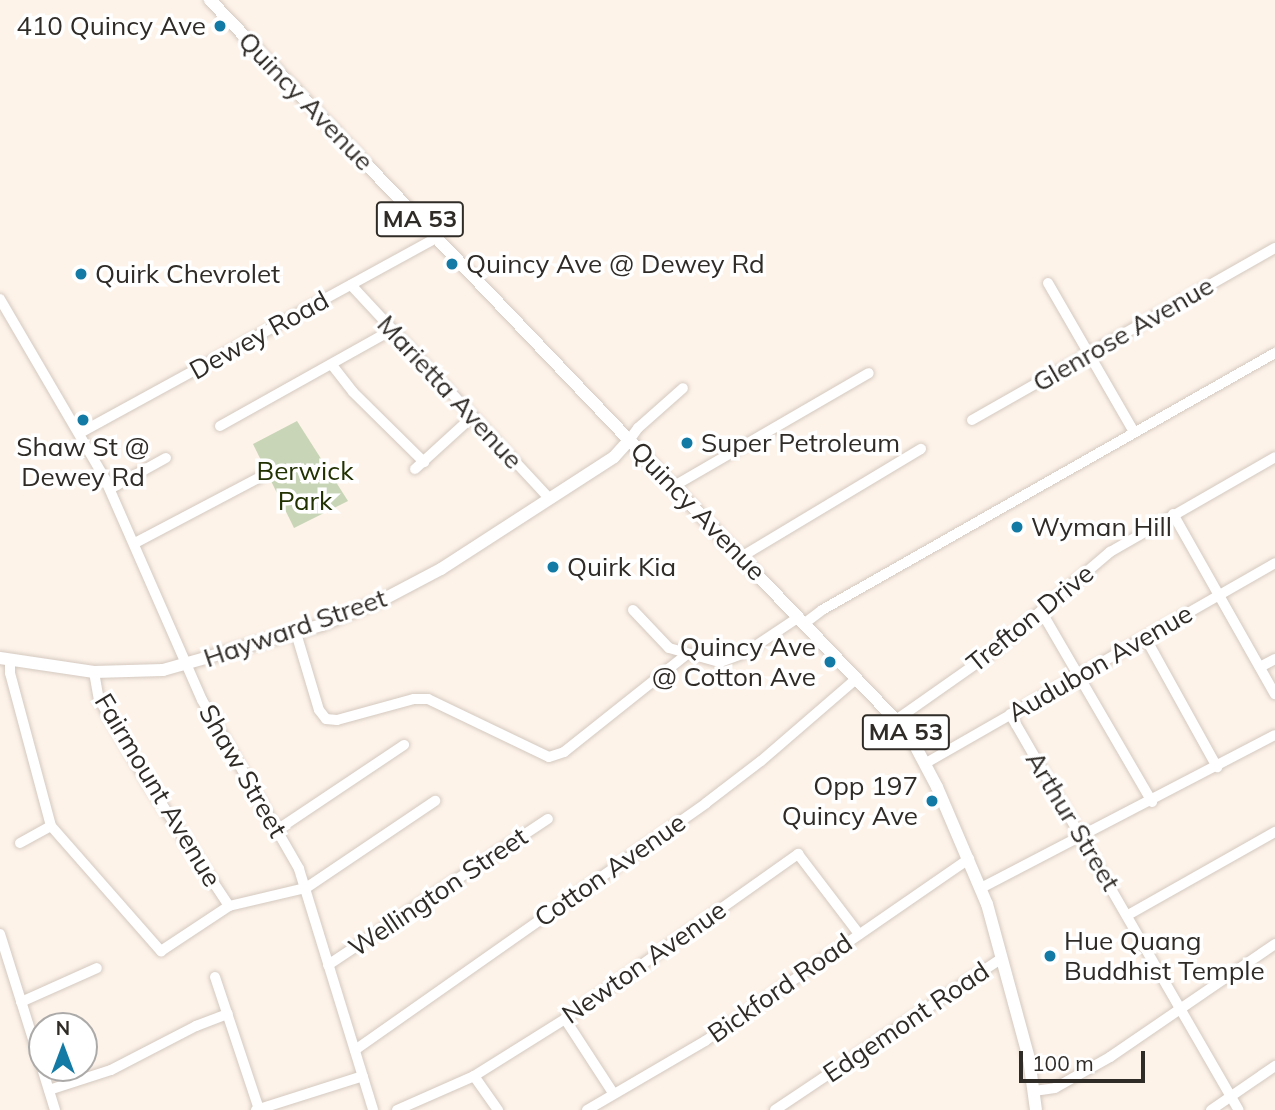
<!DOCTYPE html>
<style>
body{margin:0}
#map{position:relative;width:1275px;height:1110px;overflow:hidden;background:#fef3e9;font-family:Mulish,sans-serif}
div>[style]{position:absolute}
.green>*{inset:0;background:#c8d5b6}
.roads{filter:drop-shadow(0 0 2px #d4c9c0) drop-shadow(0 0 2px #d4c9c0)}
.minor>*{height:10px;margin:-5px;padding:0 5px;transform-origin:5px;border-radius:5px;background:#fff}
.major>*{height:12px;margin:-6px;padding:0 6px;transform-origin:6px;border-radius:6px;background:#fff}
.dots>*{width:19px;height:19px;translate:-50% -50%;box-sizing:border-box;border:4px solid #fff;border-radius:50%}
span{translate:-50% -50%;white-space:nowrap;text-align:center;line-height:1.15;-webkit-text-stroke:7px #fff;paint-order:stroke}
.shield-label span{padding:2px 5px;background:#fff;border:2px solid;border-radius:5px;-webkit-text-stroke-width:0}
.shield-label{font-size:24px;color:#2f2b27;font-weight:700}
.poi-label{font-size:26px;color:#2f2b27}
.right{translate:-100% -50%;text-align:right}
.left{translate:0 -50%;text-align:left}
.street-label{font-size:26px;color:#2f2b27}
.park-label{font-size:26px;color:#213100}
.north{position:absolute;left:28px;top:1012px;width:70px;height:70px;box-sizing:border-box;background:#fff;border:2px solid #acaaa9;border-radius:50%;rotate:0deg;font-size:19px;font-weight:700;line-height:28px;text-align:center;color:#2f2b27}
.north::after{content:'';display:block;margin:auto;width:24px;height:32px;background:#127aa5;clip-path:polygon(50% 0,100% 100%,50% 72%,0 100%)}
.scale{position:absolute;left:1019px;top:1051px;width:126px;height:32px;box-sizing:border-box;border:4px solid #2f2b27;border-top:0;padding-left:9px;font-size:21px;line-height:24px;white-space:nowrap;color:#2f2b27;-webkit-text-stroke:5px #fff;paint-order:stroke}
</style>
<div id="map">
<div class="green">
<i style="clip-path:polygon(297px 421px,348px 501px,294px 528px,253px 444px)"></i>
</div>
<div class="roads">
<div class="minor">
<i style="left:1048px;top:283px;width:172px;rotate:60deg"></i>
<i style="left:351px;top:285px;width:292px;rotate:47.1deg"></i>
<i style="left:0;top:299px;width:208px;rotate:59.7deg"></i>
<i style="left:105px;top:479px;width:241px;rotate:66.3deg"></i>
<i style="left:202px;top:700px;width:195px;rotate:60.1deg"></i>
<i style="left:299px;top:869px;width:252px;rotate:72.9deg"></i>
<i style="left:332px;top:365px;width:34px;rotate:52deg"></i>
<i style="left:353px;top:392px;width:100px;rotate:44.6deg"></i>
<i style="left:972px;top:420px;width:348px;rotate:-29.6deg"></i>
<i style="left:220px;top:426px;width:197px;rotate:-29.2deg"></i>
<i style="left:80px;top:433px;width:408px;rotate:-28.7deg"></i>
<i style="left:630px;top:439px;width:14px;rotate:-54deg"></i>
<i style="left:638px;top:428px;width:60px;rotate:-41.6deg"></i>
<i style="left:415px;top:469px;width:77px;rotate:-42.4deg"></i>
<i style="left:674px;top:486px;width:225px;rotate:-30.1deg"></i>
<i style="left:110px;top:489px;width:64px;rotate:-29deg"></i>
<i style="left:1173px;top:514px;width:207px;rotate:60.5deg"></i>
<i style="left:135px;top:543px;width:144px;rotate:-27.8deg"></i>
<i style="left:741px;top:557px;width:210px;rotate:-31deg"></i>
<i style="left:633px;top:610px;width:52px;rotate:46.5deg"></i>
<i style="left:669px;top:648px;width:53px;rotate:15.4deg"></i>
<i style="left:720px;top:662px;width:27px;rotate:-20deg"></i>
<i style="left:745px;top:653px;width:65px;rotate:-33.7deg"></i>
<i style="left:1041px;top:611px;width:221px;rotate:59.8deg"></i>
<i style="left:805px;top:623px;width:21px;rotate:-37deg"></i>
<i style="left:822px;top:610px;width:521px;rotate:-29.57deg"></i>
<i style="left:296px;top:633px;width:80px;rotate:73.4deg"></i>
<i style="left:319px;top:710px;width:11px;rotate:52deg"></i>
<i style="left:326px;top:719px;width:11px;rotate:5deg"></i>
<i style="left:337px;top:720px;width:80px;rotate:-15.3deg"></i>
<i style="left:414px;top:699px;width:14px"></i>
<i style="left:428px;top:699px;width:134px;rotate:25.6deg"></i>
<i style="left:549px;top:757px;width:16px;rotate:-18deg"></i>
<i style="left:564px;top:752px;width:156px;rotate:-38.5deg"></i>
<i style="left:1145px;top:637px;width:149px;rotate:61deg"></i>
<i style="left:10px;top:660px;width:13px;rotate:90deg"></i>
<i style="left:10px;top:673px;width:158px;rotate:75deg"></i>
<i style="left:51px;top:826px;width:167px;rotate:48.7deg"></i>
<i style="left:161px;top:951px;width:82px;rotate:-33.5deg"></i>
<i style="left:229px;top:906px;width:79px;rotate:-13.2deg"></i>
<i style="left:306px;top:888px;width:156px;rotate:-34deg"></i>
<i style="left:1260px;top:667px;width:17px;rotate:-28deg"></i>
<i style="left:94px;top:672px;width:27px;rotate:80deg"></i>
<i style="left:99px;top:699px;width:99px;rotate:59.8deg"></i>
<i style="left:149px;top:785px;width:145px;rotate:56.5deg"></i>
<i style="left:1010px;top:714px;width:457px;rotate:60deg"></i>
<i style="left:896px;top:720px;width:120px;rotate:-35.1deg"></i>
<i style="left:994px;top:651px;width:153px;rotate:-40.5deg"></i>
<i style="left:1110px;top:552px;width:190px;rotate:-29.9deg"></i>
<i style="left:926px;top:763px;width:402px;rotate:-29.8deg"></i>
<i style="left:277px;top:830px;width:153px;rotate:-33.8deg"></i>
<i style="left:20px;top:843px;width:35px;rotate:-29deg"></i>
<i style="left:981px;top:888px;width:331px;rotate:-27.5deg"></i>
<i style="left:1128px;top:915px;width:169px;rotate:-29.5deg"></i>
<i style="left:0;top:934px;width:140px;rotate:72.6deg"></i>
<i style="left:328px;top:965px;width:264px;rotate:-33.6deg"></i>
<i style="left:215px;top:977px;width:139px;rotate:71.6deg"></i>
<i style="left:21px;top:1002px;width:83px;rotate:-24.1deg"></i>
<i style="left:565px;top:1019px;width:88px;rotate:57deg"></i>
<i style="left:355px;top:1050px;width:429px;rotate:-35.1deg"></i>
<i style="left:706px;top:803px;width:69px;rotate:-37.4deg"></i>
<i style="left:761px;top:761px;width:127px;rotate:-40.8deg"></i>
<i style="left:42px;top:1068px;width:44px;rotate:72.8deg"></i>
<i style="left:474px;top:1076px;width:42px;rotate:54.8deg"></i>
<i style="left:49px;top:1090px;width:65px;rotate:-17.9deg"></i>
<i style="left:111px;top:1070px;width:96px;rotate:-27.4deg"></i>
<i style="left:196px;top:1026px;width:34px;rotate:-21deg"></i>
<i style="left:1034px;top:1091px;width:21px;rotate:-8deg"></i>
<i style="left:1055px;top:1088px;width:63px;rotate:-29.4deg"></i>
<i style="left:1110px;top:1057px;width:200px;rotate:-34.4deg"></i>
<i style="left:256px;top:1110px;width:112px;rotate:-17.6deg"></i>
<i style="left:397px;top:1110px;width:84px;rotate:-23.8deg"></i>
<i style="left:474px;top:1076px;width:107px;rotate:-32.1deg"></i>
<i style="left:565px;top:1019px;width:286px;rotate:-35.3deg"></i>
<i style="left:798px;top:854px;width:101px;rotate:52.7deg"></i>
<i style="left:587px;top:1110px;width:137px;rotate:-30.3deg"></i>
<i style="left:705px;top:1041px;width:321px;rotate:-34.6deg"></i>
<i style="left:775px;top:1110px;width:273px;rotate:-33.8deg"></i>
<i style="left:1211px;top:1110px;width:78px;rotate:-34.5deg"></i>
</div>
<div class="major">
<i style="left:210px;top:0;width:1014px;rotate:46.4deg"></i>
<i style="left:909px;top:734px;width:60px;rotate:62.2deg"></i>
<i style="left:937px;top:787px;width:127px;rotate:66.9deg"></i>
<i style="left:987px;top:904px;width:161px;rotate:74.8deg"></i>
<i style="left:1029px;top:1059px;width:51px;rotate:82.2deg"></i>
<i style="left:0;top:658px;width:95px;rotate:8.5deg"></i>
<i style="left:94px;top:672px;width:69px;rotate:-1.7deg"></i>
<i style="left:163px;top:670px;width:165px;rotate:-15.8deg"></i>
<i style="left:322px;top:625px;width:69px;rotate:-22.9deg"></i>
<i style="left:386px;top:598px;width:62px;rotate:-27.8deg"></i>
<i style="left:441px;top:569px;width:206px;rotate:-32.9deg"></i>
<i style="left:614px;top:457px;width:24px;rotate:-48deg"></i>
</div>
</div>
<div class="dots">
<i style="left:220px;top:26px;background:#127aa5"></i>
<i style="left:452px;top:264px;background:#127aa5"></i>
<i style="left:81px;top:274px;background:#127aa5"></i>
<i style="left:83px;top:420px;background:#127aa5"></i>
<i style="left:687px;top:443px;background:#127aa5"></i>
<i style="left:1017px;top:527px;background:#127aa5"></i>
<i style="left:553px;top:567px;background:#127aa5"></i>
<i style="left:830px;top:662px;background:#127aa5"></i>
<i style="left:932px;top:801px;background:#127aa5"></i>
<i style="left:1050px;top:956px;background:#127aa5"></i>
</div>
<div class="shield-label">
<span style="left:420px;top:219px">MA 53</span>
<span style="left:906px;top:732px">MA 53</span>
</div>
<div class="poi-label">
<span class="right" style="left:206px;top:26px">410 Quincy Ave</span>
<span class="left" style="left:466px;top:264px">Quincy Ave @ Dewey Rd</span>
<span class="left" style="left:95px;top:274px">Quirk Chevrolet</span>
<span class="left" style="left:701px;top:443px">Super Petroleum</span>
<span style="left:83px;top:462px">Shaw St @<br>Dewey Rd</span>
<span class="left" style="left:1031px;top:527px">Wyman Hill</span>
<span class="left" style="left:567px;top:567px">Quirk Kia</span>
<span class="right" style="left:816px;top:662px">Quincy Ave<br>@ Cotton Ave</span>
<span class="right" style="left:918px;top:801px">Opp 197<br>Quincy Ave</span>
<span class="left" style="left:1064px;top:956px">Hue Quang<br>Buddhist Temple</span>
</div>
<div class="street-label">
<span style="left:306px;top:101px;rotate:46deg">Quincy Avenue</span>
<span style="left:1123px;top:334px;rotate:-30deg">Glenrose Avenue</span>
<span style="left:259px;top:335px;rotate:-29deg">Dewey Road</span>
<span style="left:450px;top:392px;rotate:47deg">Marietta Avenue</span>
<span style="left:698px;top:511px;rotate:46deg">Quincy Avenue</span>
<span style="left:1030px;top:618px;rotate:-39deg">Trefton Drive</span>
<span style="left:295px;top:628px;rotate:-19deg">Hayward Street</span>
<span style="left:1100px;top:663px;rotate:-30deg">Audubon Avenue</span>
<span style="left:243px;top:771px;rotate:60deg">Shaw Street</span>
<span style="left:158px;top:790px;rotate:59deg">Fairmount Avenue</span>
<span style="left:1073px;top:821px;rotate:59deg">Arthur Street</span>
<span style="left:610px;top:870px;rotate:-35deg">Cotton Avenue</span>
<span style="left:438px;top:892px;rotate:-34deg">Wellington Street</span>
<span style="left:644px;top:962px;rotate:-35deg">Newton Avenue</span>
<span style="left:780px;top:988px;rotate:-35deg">Bickford Road</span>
<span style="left:906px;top:1022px;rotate:-34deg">Edgemont Road</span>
</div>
<div class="park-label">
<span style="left:305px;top:486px">Berwick<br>Park</span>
</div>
<div class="north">N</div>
<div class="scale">100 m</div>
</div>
